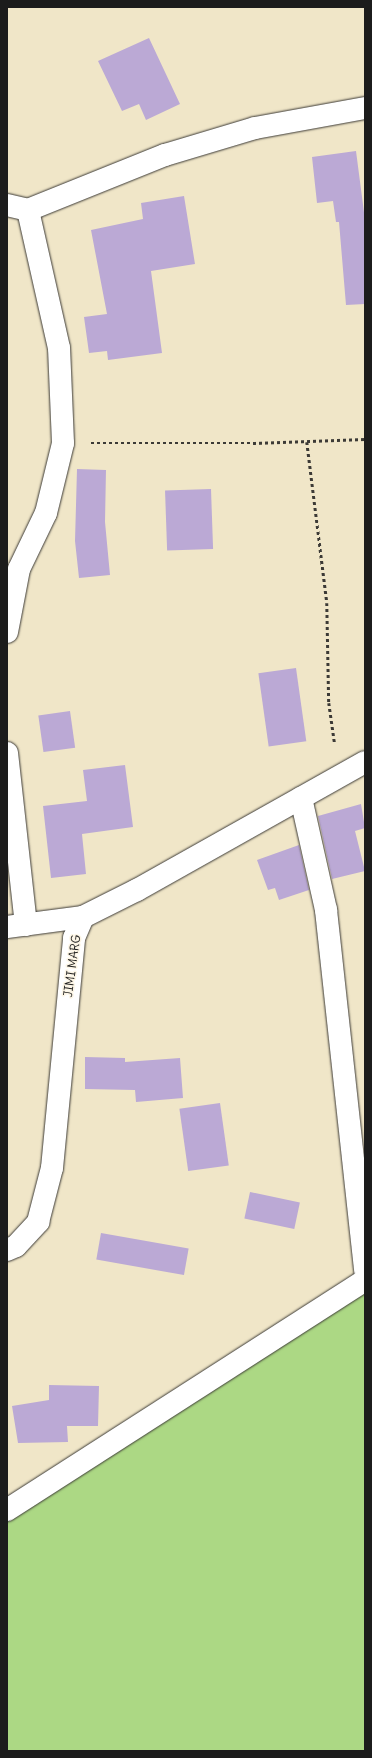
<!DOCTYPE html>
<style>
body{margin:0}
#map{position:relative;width:372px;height:1758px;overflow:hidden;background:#f0e6c8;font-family:Delius,sans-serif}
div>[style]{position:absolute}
.green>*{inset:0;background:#acd884}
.building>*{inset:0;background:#bba9d5;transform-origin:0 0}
.path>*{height:2.5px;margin-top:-1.25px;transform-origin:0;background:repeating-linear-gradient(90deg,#3c3a36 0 3px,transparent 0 6px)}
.roads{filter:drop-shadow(0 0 1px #3c3a36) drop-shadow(0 0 1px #3c3a36)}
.minor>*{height:22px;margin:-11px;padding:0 11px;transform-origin:11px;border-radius:11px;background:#fff}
span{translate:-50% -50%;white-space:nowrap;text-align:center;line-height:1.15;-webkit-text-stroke:3px #fcf5e5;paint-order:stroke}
.street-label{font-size:12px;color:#1c1c1c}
.frame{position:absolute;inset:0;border:8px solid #1c1c1c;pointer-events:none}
</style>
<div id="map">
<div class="green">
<i style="clip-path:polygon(365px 1280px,365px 1751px,7px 1751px,7px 1510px)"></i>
</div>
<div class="building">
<i style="clip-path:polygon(149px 38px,180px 104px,146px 120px,139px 104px,122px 111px,98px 61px)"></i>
<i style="clip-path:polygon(356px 151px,365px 220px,365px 304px,346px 305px,339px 222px,336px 222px,333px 201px,317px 203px,312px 157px)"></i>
<i style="clip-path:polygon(184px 196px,195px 264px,151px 271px,162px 353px,108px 360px,107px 351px,89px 353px,84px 317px,107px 314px,91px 230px,143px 219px,141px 203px)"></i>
<i style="clip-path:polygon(77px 469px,106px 470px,105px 522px,110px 575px,79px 578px,75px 541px)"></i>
<i style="left:211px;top:489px;width:60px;height:46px;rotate:88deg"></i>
<i style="left:296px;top:668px;width:74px;height:38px;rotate:82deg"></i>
<i style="left:70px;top:711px;width:37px;height:32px;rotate:82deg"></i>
<i style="clip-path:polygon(125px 765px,133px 827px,82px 834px,86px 874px,51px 878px,43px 806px,87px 801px,83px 770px)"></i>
<i style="clip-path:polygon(361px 804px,365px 828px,355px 831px,365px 871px,332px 879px,318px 816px)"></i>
<i style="clip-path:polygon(299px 845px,309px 890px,279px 900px,275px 888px,268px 890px,257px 860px)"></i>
<i style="clip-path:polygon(85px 1057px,125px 1058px,125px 1062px,180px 1058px,183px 1098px,136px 1102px,135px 1090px,85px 1089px)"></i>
<i style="left:220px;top:1103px;width:63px;height:41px;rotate:82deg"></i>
<i style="left:250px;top:1192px;width:51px;height:27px;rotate:12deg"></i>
<i style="left:101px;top:1233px;width:89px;height:27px;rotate:10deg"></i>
<i style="clip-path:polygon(49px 1385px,99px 1386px,98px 1426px,67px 1426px,68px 1442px,18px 1443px,12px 1406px,49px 1400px)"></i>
</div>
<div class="path">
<i style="left:307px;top:442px;width:162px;rotate:82.9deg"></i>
<i style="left:327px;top:603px;width:100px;rotate:88.9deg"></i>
<i style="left:329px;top:703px;width:42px;rotate:81.9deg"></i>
<i style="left:91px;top:443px;width:162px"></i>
<i style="left:253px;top:443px;width:112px;rotate:-2deg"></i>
</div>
<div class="roads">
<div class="minor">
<i style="left:7px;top:205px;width:22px;rotate:13deg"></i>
<i style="left:28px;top:210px;width:148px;rotate:-21.9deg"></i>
<i style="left:165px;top:155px;width:94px;rotate:-16.7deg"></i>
<i style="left:255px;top:128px;width:112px;rotate:-10.3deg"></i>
<i style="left:7px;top:632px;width:64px;rotate:-79.2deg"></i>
<i style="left:19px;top:569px;width:62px;rotate:-64.3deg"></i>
<i style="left:46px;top:513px;width:72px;rotate:-76.3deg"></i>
<i style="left:63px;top:443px;width:95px;rotate:-92.4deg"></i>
<i style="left:59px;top:348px;width:141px;rotate:-102.7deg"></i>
<i style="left:7px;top:753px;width:173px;rotate:83.7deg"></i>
<i style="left:301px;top:798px;width:115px;rotate:77.4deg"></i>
<i style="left:326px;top:910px;width:362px;rotate:83.8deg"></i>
<i style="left:7px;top:927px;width:77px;rotate:-7.5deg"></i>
<i style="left:7px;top:1250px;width:10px;rotate:-24deg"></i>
<i style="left:16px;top:1246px;width:33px;rotate:-47deg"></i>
<i style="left:38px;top:1222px;width:56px;rotate:-75.5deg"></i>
<i style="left:52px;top:1168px;width:231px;rotate:-84.5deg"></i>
<i style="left:74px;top:938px;width:23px;rotate:-67deg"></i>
<i style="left:83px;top:917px;width:60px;rotate:-26.6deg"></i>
<i style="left:137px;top:890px;width:261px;rotate:-29.3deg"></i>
<i style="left:7px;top:1510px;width:426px;rotate:-32.7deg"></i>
</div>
</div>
<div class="street-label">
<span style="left:72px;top:966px;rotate:-82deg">JIMI MARG</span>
</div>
<div class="frame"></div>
</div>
